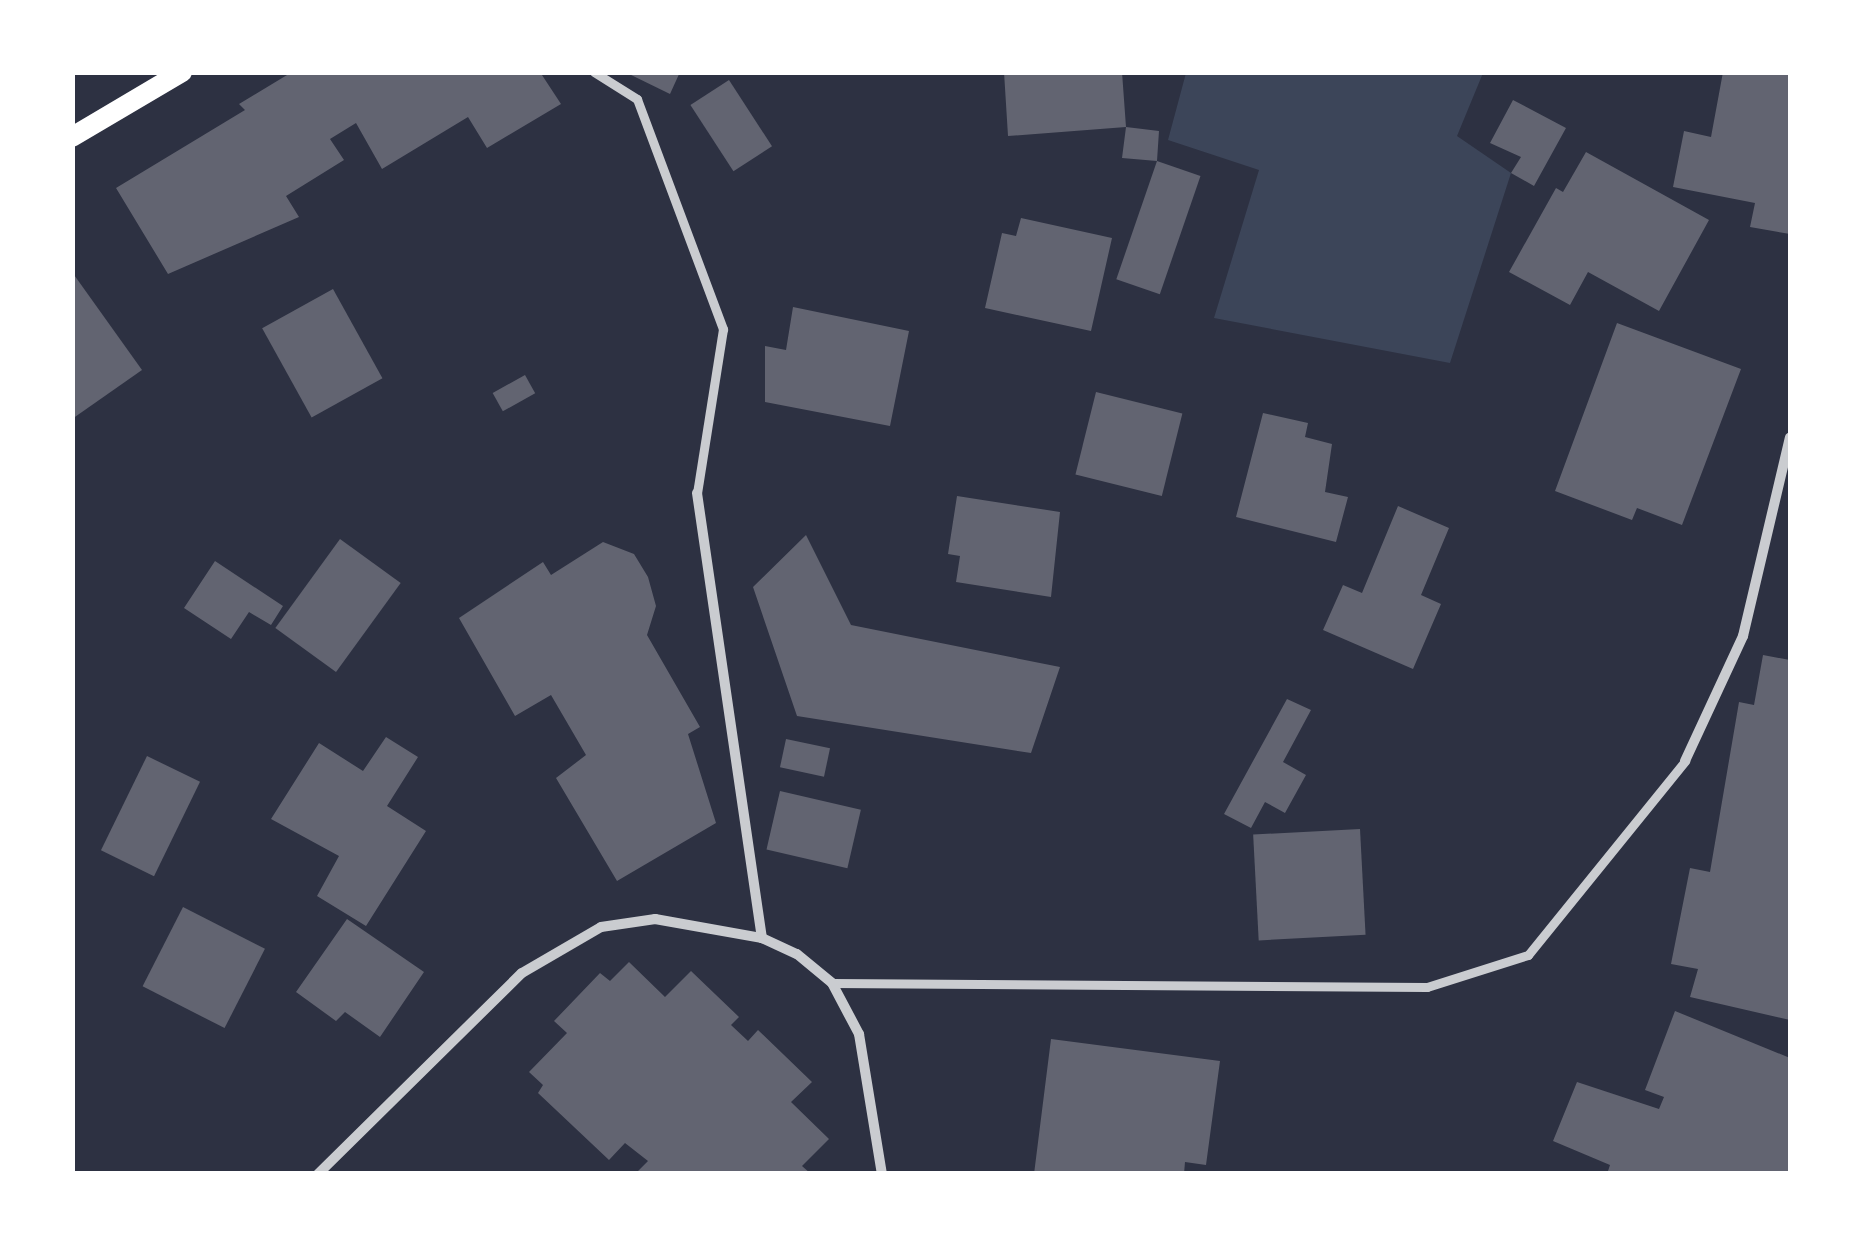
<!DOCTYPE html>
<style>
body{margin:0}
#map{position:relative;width:1863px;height:1246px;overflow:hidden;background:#2d3142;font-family:"Work Sans",sans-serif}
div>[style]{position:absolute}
.green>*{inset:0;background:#3c4559}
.building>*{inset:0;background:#626471;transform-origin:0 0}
.pedestrian>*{height:9px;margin:-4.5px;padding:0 4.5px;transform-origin:4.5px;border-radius:4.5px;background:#caccd0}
.minor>*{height:10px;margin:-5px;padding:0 5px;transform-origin:5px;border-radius:5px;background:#caccd0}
.secondary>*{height:20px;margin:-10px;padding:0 10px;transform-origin:10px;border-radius:10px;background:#fff}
span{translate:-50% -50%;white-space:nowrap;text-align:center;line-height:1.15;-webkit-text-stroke:8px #fff;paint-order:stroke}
.frame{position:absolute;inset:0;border:75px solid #fff;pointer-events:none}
</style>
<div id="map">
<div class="green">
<i style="clip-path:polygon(1186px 73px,1483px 73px,1457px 136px,1511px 173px,1450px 363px,1214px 318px,1259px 170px,1168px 140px)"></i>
</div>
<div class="building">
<i style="clip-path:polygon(292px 72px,540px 72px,561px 104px,487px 148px,468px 117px,382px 169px,356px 123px,330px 139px,344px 160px,286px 196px,299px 217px,168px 274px,116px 188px,245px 110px,239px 104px)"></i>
<i style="clip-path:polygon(625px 72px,680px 72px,670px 94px)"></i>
<i style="clip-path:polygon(1004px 72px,1122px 72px,1126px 127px,1159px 131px,1157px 161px,1122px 158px,1126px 127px,1008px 136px)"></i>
<i style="clip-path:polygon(1723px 72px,1790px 72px,1790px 234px,1750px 227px,1755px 203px,1673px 187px,1684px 131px,1711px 137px)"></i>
<i style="left:729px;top:80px;width:79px;height:46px;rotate:57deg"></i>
<i style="clip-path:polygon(1513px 100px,1566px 128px,1534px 186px,1511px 173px,1521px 157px,1490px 143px)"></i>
<i style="clip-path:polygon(1586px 152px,1709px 220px,1659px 311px,1588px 272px,1570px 305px,1509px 272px,1556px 188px,1563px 192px)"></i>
<i style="left:1157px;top:161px;width:46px;height:125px;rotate:19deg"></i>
<i style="clip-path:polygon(1021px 218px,1112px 238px,1091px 331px,985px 308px,1002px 233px,1016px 236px)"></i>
<i style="clip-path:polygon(72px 272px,142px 370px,72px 419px)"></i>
<i style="left:333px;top:289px;width:102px;height:81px;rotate:61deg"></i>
<i style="clip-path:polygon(793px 307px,909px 331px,890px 426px,765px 402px,765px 346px,786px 350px)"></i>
<i style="clip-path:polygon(1617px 323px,1741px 369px,1682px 525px,1637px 508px,1632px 520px,1555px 491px)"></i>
<i style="left:525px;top:375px;width:21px;height:37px;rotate:61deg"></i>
<i style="left:1096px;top:392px;width:89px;height:85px;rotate:14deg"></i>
<i style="clip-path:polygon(1263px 413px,1308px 423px,1305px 437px,1332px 444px,1325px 492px,1348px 497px,1336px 542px,1236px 517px)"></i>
<i style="clip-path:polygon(957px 496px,1060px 512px,1051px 597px,956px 582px,960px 556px,948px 554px)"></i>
<i style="clip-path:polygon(1398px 506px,1449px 528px,1421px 595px,1441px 604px,1413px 669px,1323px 630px,1343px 585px,1362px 593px)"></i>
<i style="clip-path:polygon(806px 535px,851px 625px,1060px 667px,1031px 753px,797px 716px,753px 587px)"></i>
<i style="left:340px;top:539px;width:75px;height:110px;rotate:36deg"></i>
<i style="clip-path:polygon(603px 542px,634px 554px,648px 577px,656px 606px,647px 635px,700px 727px,688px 734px,716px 823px,617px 881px,556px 778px,586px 755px,551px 695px,515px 716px,459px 618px,543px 562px,551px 575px)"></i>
<i style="clip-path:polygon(215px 561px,283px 606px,271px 625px,249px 612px,231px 639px,184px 608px)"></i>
<i style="clip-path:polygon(1763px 655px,1790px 660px,1790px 1020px,1690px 997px,1698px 969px,1671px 964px,1690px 868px,1710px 872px,1739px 702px,1754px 705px)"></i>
<i style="clip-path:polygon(1287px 699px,1311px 710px,1283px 762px,1306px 775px,1285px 813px,1265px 802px,1251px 828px,1224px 814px)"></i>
<i style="clip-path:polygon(386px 737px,418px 757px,387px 806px,426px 831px,366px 926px,317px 896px,339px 856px,271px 819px,319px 743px,363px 771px)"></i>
<i style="left:786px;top:739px;width:45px;height:29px;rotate:12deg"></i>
<i style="left:147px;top:756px;width:59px;height:105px;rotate:26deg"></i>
<i style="left:780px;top:791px;width:83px;height:60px;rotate:13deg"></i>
<i style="left:1360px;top:829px;width:106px;height:107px;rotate:87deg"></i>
<i style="left:183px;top:907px;width:92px;height:89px;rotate:27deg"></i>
<i style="clip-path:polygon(347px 919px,424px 972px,380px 1037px,345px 1012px,336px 1021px,296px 992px)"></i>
<i style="clip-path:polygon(629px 962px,665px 997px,691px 971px,739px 1017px,731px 1025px,748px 1041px,758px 1030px,812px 1082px,791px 1102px,829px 1139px,802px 1166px,811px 1174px,635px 1174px,648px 1161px,625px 1143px,609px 1160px,538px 1093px,543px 1085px,529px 1072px,567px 1033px,554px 1021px,600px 973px,610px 981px)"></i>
<i style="clip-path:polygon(1675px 1011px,1790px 1058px,1790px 1174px,1607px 1174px,1610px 1165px,1553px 1141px,1577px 1082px,1659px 1109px,1664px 1097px,1645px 1090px)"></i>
<i style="clip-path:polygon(1051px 1039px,1220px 1061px,1206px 1165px,1185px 1162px,1184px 1174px,1034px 1174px)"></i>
</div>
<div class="pedestrian">
<i style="left:594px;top:72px;width:51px;rotate:32.1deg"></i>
<i style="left:637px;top:99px;width:246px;rotate:69.5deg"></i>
<i style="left:723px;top:329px;width:166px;rotate:99deg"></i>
<i style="left:832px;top:983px;width:595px;rotate:0.39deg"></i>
<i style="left:1427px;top:987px;width:106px;rotate:-17.6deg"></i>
<i style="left:1528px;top:955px;width:250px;rotate:-51deg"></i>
</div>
<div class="minor">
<i style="left:697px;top:493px;width:450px;rotate:81.7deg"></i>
<i style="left:1685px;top:761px;width:138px;rotate:-65.1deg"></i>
<i style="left:1743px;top:636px;width:204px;rotate:-76.7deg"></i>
<i style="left:318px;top:1174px;width:286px;rotate:-44.6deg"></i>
<i style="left:522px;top:973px;width:91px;rotate:-30.2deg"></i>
<i style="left:601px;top:927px;width:55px;rotate:-8.4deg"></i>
<i style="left:655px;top:919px;width:109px;rotate:10.1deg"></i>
<i style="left:762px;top:938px;width:38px;rotate:25deg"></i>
<i style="left:797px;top:954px;width:45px;rotate:39.6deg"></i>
<i style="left:832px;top:983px;width:58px;rotate:62.1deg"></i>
<i style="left:859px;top:1034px;width:142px;rotate:80.7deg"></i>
</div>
<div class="secondary">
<i style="left:72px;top:137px;width:128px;rotate:-30.6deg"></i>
</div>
<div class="frame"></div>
</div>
